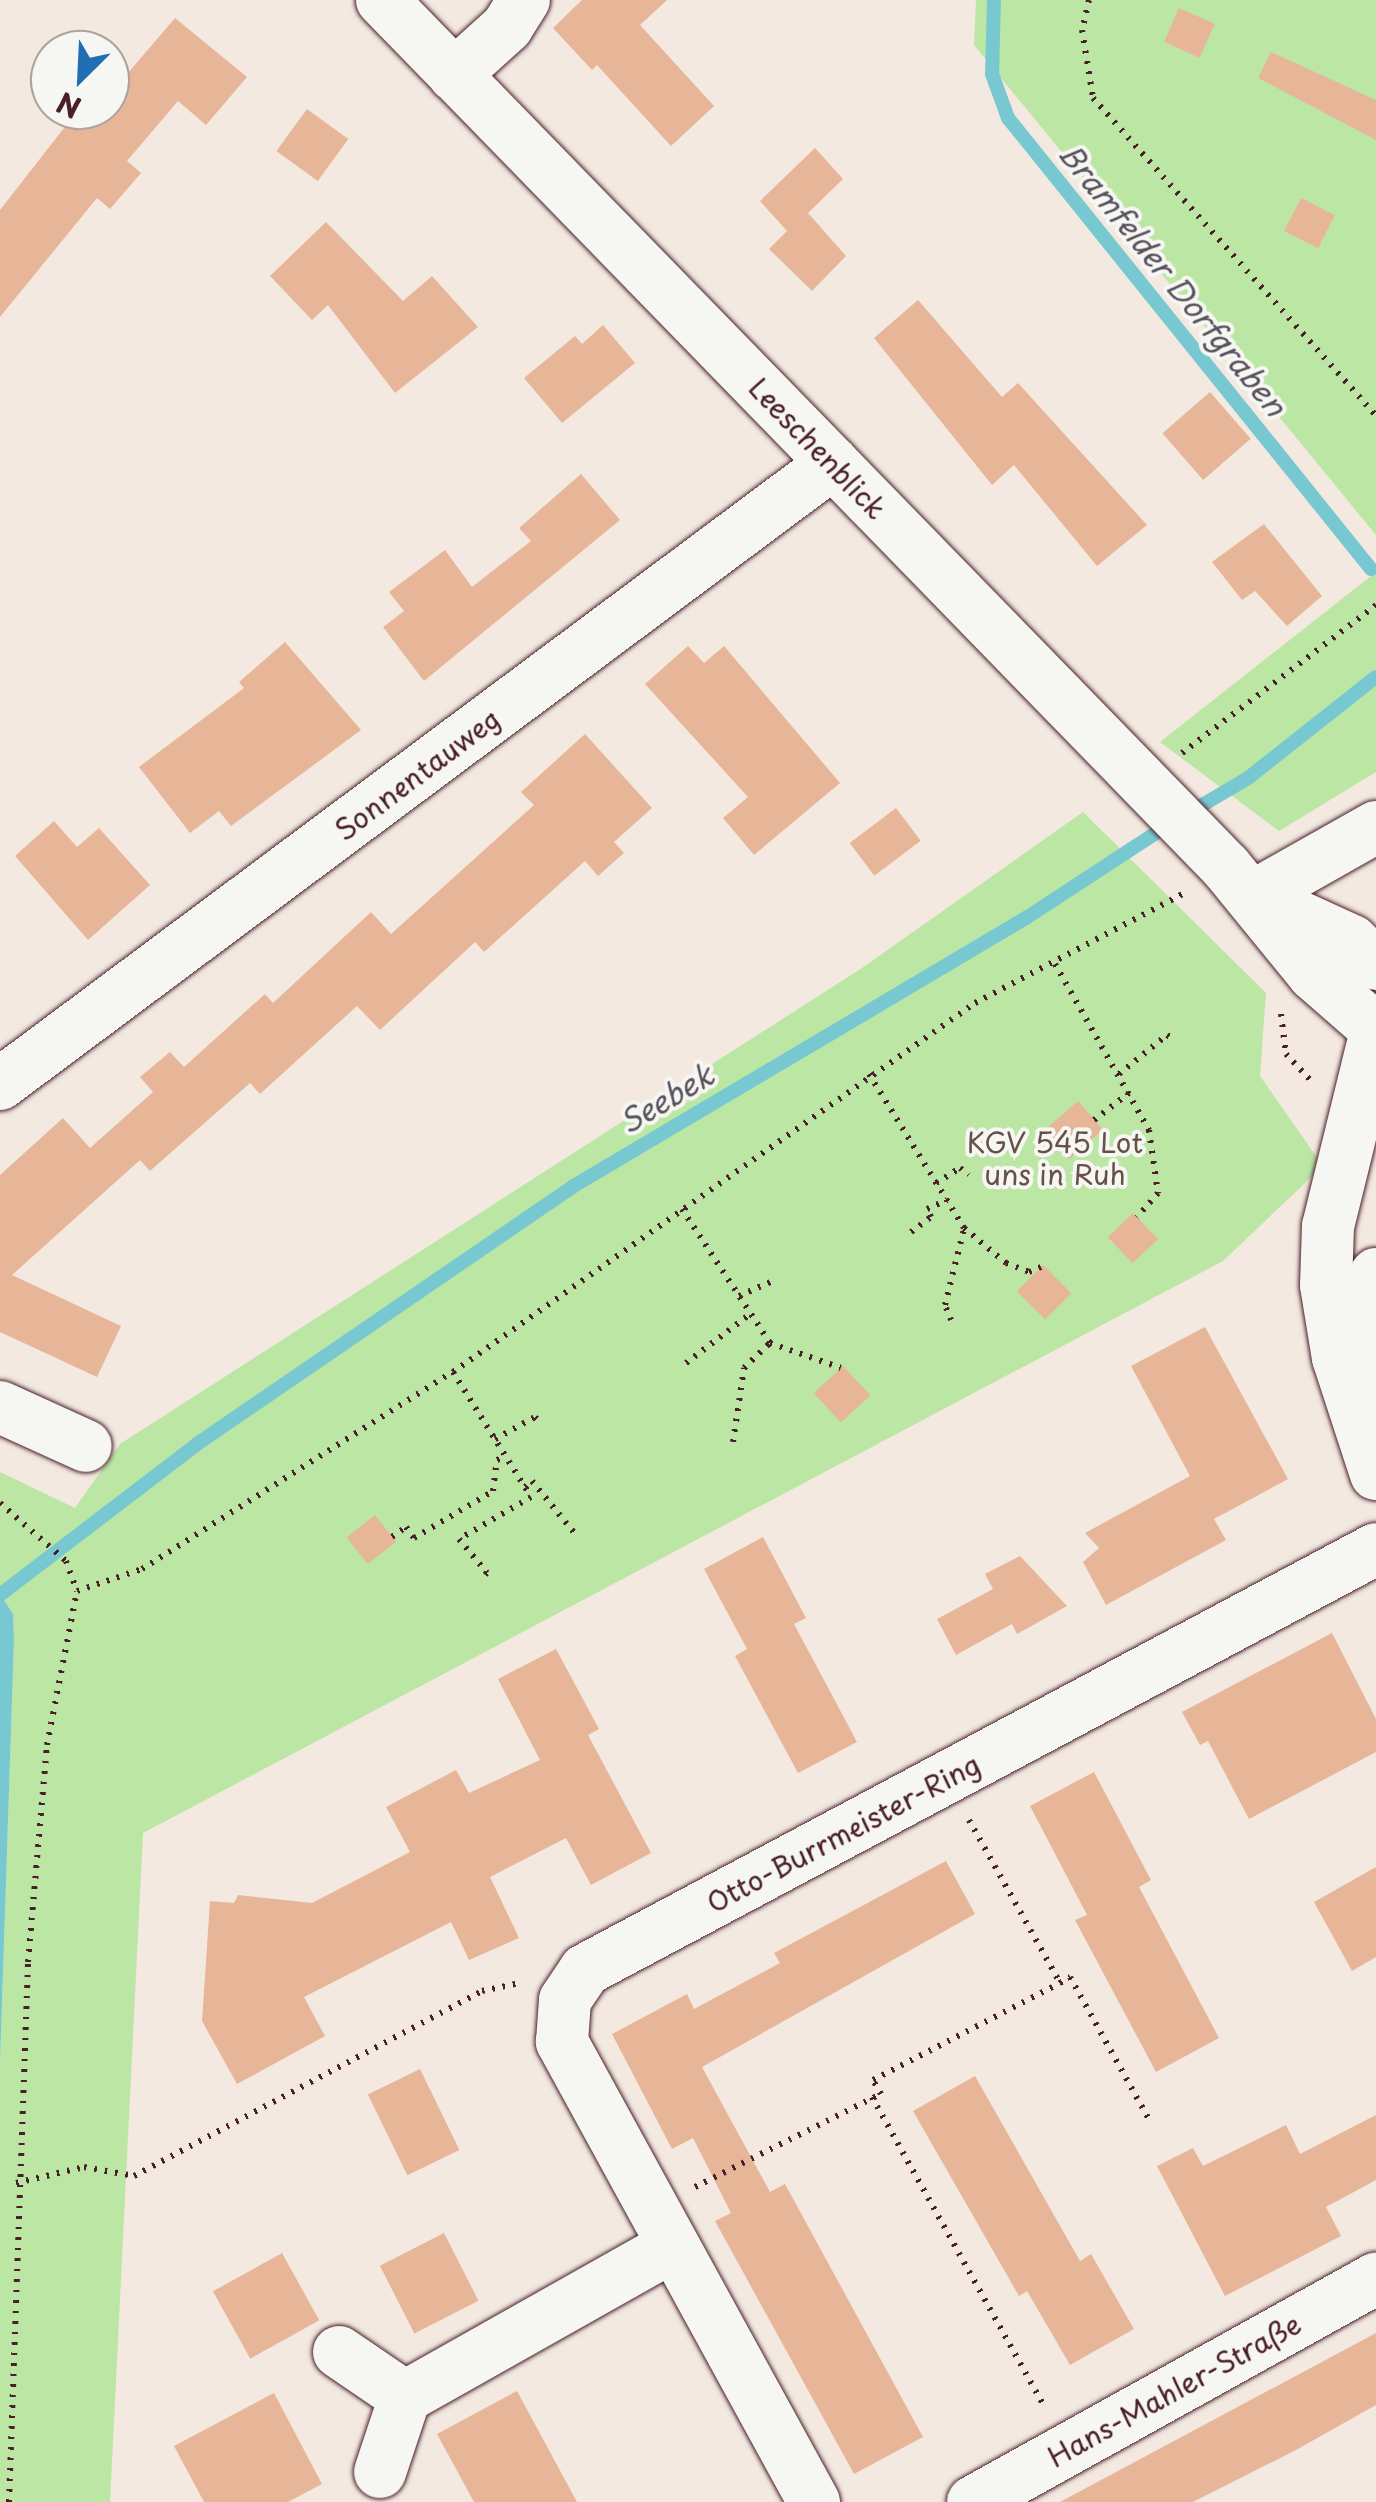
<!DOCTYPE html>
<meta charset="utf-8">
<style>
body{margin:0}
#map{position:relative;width:1376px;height:2502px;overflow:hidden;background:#f3e9e0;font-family:"Playpen Sans",sans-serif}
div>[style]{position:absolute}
.green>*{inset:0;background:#bbe6a3}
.water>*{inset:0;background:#77c8d1}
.stream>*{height:14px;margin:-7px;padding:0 7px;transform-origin:7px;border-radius:7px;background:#77c8d1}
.building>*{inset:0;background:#e7b698;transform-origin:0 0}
.path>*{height:6px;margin-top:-3px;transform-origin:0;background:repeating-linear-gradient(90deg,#4a1f2b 0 2.5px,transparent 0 10.5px)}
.roads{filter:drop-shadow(0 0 2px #4a1f2b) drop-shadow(0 0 2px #4a1f2b)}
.minor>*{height:52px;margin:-26px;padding:0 26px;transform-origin:26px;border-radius:26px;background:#f6f6f2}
span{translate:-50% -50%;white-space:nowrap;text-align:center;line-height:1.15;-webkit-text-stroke:8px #f6f6f2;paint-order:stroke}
.street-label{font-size:28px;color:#4a1f2b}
.park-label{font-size:28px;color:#665149}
.water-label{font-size:30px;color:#58525d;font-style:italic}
.north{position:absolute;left:30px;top:30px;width:100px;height:100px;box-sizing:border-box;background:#f6f6f2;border:2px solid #b1a0a2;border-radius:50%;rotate:204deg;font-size:28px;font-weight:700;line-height:40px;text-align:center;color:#4a1f2b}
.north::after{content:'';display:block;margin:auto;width:35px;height:45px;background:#1f6fb2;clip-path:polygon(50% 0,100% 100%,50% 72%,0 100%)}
</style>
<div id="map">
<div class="green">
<i style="clip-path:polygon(976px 0,1376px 0,1376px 535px,974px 45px)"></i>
<i style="clip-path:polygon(1376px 572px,1376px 772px,1279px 831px,1160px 742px)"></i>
<i style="clip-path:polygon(1083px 812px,1266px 993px,1260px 1076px,1323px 1166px,1223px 1261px,143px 1833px,110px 2502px,0 2502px,0 2064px,14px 1639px,13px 1614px,0 1594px,0 1472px,75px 1508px,120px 1444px,862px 968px)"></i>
</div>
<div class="water">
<i style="clip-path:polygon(0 1594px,13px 1614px,14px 1639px,0 2064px)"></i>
</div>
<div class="stream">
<i style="left:994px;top:0;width:74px;rotate:91.5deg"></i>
<i style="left:992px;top:74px;width:47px;rotate:70deg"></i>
<i style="left:1008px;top:118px;width:579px;rotate:51.17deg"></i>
<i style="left:1187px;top:814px;width:71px;rotate:-30.5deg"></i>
<i style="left:1248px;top:778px;width:163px;rotate:-38.3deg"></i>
<i style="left:1px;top:1594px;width:247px;rotate:-37.4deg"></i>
<i style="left:197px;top:1444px;width:455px;rotate:-34.4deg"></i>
<i style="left:572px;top:1187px;width:528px;rotate:-30.65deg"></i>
<i style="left:1026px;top:918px;width:170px;rotate:-33.2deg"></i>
</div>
<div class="building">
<i style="clip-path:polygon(582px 0,667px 0,640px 25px,714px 106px,671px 146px,597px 65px,592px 70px,553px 28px)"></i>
<i style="left:1179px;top:8px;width:39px;height:37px;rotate:24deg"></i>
<i style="clip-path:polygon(175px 18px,247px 77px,206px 125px,178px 101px,127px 161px,141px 173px,110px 209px,97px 198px,0 317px,0 210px,78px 110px,110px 110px,110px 94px)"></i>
<i style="clip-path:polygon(1271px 52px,1376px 100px,1376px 140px,1258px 78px)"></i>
<i style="left:307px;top:109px;width:51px;height:52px;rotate:36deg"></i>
<i style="clip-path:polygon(815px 148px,843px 179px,808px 213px,846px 256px,812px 291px,769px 249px,787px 231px,760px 201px)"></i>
<i style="left:1301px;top:198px;width:38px;height:37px;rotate:27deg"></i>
<i style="clip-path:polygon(326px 222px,403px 301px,432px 276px,478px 327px,395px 393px,328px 305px,312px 320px,270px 276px)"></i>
<i style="clip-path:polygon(918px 300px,1002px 397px,1018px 383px,1147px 525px,1097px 566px,1014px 465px,992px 485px,874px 338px)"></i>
<i style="clip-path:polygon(603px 325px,635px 363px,562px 423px,524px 378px,575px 336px,582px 344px)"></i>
<i style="left:1210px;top:392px;width:62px;height:63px;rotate:49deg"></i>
<i style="clip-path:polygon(581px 474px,620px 520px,424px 681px,383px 627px,404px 611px,389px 592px,445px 550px,472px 587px,531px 541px,519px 528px)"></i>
<i style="clip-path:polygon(1264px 524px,1322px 596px,1287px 626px,1255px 591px,1242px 600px,1212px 562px)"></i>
<i style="clip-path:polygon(285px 642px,361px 730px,231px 826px,219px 811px,190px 833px,139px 767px,244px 688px,239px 682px)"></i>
<i style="clip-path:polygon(688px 646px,704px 663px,724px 646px,840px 783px,754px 855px,723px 818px,748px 797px,645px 684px)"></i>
<i style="clip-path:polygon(585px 734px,652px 808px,614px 842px,624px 853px,598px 876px,585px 861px,484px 952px,475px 942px,380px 1030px,357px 1006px,260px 1094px,250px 1083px,150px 1171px,140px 1160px,12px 1275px,121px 1326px,97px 1377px,0 1332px,0 1175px,63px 1118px,90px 1148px,153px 1092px,140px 1077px,170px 1052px,184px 1067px,265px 994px,273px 1003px,371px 912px,391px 934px,534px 805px,521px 792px)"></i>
<i style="left:896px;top:808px;width:41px;height:58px;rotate:53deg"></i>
<i style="clip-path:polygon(54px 821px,77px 847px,99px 828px,150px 885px,88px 940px,15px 856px)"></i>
<i style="left:1078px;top:1101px;width:38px;height:45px;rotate:49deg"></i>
<i style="left:1133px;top:1213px;width:36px;height:35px;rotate:46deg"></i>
<i style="left:1043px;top:1265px;width:40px;height:37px;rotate:45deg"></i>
<i style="clip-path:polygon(1205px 1327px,1288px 1479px,1214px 1519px,1226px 1540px,1106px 1605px,1083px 1562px,1099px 1548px,1085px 1533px,1190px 1476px,1131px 1366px)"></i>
<i style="left:843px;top:1366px;width:40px;height:40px;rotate:47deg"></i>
<i style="left:375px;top:1515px;width:34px;height:36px;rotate:52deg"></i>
<i style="clip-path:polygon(763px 1537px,806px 1618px,794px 1624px,857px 1742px,798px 1773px,735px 1656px,747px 1649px,704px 1569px)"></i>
<i style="clip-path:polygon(1020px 1556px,1067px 1606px,1017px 1634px,1012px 1624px,956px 1655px,937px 1619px,993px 1589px,985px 1574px)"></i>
<i style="clip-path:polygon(1332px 1633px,1376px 1719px,1376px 1752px,1249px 1819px,1208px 1741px,1200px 1745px,1182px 1712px)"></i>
<i style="clip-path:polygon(556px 1649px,599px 1729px,588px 1735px,651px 1853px,591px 1885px,566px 1838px,490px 1877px,519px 1938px,469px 1960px,451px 1922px,304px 1997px,325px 2036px,237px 2084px,202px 2021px,210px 1901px,234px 1903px,238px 1895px,312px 1903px,410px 1852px,386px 1807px,456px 1770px,469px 1793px,540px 1760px,498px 1679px)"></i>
<i style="clip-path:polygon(1094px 1772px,1151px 1880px,1139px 1887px,1219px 2038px,1156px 2072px,1075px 1920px,1087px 1915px,1030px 1806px)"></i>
<i style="clip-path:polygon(946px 1861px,975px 1914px,702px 2067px,770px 2192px,785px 2184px,923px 2437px,854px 2474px,715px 2221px,731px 2213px,693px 2138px,672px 2149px,612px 2034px,687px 1994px,694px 2009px,780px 1963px,774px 1953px)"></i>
<i style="clip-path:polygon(1376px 1867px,1376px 1957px,1352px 1971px,1314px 1902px)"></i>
<i style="left:420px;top:2069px;width:90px;height:58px;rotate:64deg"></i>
<i style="clip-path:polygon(975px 2076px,1080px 2261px,1091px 2254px,1134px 2329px,1070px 2365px,1027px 2291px,1019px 2296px,913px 2111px)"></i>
<i style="clip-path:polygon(1376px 2115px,1376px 2180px,1326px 2207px,1341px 2236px,1225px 2296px,1157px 2166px,1193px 2148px,1203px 2166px,1286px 2125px,1300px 2154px)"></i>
<i style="left:444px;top:2233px;width:76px;height:72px;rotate:63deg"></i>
<i style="left:282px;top:2253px;width:77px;height:79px;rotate:61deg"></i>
<i style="clip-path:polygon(1376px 2333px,1376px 2405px,1296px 2450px,1193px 2502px,1060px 2502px)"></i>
<i style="clip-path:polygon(517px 2391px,577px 2502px,474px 2502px,437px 2434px)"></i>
<i style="clip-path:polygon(274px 2393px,322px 2484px,288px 2502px,204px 2502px,174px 2446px)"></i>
</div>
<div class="path">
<i style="left:1089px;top:0;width:31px;rotate:103deg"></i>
<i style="left:1082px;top:30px;width:69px;rotate:80.8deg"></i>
<i style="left:1093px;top:98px;width:426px;rotate:48.3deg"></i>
<i style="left:1182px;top:753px;width:244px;rotate:-37.3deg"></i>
<i style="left:1055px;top:964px;width:191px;rotate:60.5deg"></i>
<i style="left:1149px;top:1130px;width:64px;rotate:81.9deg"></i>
<i style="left:1158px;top:1193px;width:32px;rotate:131deg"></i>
<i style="left:1281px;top:1014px;width:40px;rotate:82.9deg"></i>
<i style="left:1286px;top:1054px;width:41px;rotate:47deg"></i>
<i style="left:869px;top:1074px;width:181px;rotate:58.3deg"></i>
<i style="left:964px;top:1228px;width:55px;rotate:39.8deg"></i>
<i style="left:1006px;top:1263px;width:25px;rotate:21deg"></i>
<i style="left:1029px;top:1272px;width:13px;rotate:-23deg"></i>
<i style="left:1119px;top:1074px;width:62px;rotate:-39.1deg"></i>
<i style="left:1167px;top:1035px;width:7px;rotate:34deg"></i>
<i style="left:1094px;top:1120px;width:44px;rotate:-37.6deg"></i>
<i style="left:936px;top:1183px;width:28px;rotate:-32deg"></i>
<i style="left:960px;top:1168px;width:11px;rotate:38deg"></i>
<i style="left:682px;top:1209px;width:160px;rotate:56.7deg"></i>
<i style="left:770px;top:1343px;width:75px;rotate:19.4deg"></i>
<i style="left:911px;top:1232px;width:25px;rotate:-37deg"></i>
<i style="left:931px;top:1217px;width:9px;rotate:-117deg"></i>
<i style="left:927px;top:1209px;width:22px;rotate:-24deg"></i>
<i style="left:739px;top:1296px;width:39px;rotate:-24deg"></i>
<i style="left:951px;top:1320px;width:16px;rotate:-112deg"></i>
<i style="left:945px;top:1305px;width:78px;rotate:-76deg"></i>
<i style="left:686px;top:1363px;width:81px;rotate:-37.4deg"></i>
<i style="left:453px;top:1372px;width:147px;rotate:58deg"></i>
<i style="left:531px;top:1497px;width:83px;rotate:149.7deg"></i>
<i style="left:459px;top:1539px;width:44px;rotate:50.5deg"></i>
<i style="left:487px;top:1573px;width:10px;rotate:143deg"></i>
<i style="left:495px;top:1439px;width:46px;rotate:-28.8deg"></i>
<i style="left:535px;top:1417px;width:6px;rotate:45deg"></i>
<i style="left:733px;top:1442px;width:75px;rotate:-81.5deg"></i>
<i style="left:744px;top:1368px;width:36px;rotate:-44deg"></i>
<i style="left:525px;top:1487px;width:9px;rotate:-41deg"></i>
<i style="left:532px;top:1481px;width:70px;rotate:50.8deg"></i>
<i style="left:0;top:1503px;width:88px;rotate:41.3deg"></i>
<i style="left:66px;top:1561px;width:32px;rotate:70deg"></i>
<i style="left:392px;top:1537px;width:17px;rotate:-36deg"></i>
<i style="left:406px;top:1527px;width:14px;rotate:54deg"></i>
<i style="left:414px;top:1538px;width:92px;rotate:-30.7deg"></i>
<i style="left:493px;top:1491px;width:31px;rotate:-83deg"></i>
<i style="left:497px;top:1460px;width:10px;rotate:-24deg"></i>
<i style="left:969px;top:1820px;width:187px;rotate:60.8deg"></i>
<i style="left:1060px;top:1983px;width:12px;rotate:-31deg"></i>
<i style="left:1070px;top:1977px;width:161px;rotate:61deg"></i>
<i style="left:872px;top:2097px;width:354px;rotate:60.9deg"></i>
<i style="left:16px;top:2183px;width:70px;rotate:-13.2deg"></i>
<i style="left:84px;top:2167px;width:51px;rotate:10.2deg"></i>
<i style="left:134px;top:2176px;width:394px;rotate:-28deg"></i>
<i style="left:482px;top:1991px;width:40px;rotate:-12deg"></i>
<i style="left:695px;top:2187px;width:208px;rotate:-26.6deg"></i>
<i style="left:881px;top:2094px;width:16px;rotate:-120deg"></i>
<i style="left:873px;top:2080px;width:211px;rotate:-27.4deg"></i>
<i style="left:9px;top:2502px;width:540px;rotate:-87.98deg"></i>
<i style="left:28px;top:1962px;width:218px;rotate:-85deg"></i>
<i style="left:47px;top:1745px;width:157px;rotate:-79deg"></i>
<i style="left:77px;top:1591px;width:69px;rotate:-18.7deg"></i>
<i style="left:142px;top:1569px;width:368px;rotate:-32.4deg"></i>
<i style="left:453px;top:1372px;width:639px;rotate:-35.26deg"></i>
<i style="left:975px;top:1003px;width:235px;rotate:-27.7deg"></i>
</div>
<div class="roads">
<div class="minor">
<i style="left:382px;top:0;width:1210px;rotate:45.77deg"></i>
<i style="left:1226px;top:867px;width:139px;rotate:50.8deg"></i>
<i style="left:1314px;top:975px;width:82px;rotate:41.1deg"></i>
<i style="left:454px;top:75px;width:72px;rotate:-42.2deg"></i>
<i style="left:507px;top:27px;width:32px;rotate:-58deg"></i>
<i style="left:1254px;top:896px;width:140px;rotate:-29.5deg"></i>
<i style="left:1260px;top:899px;width:101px;rotate:24.5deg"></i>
<i style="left:1352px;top:941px;width:33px;rotate:44deg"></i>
<i style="left:1376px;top:1031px;width:201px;rotate:103.8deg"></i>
<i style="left:1328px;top:1226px;width:59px;rotate:91.9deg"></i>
<i style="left:1326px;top:1285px;width:74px;rotate:80.7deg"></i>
<i style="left:1338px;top:1358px;width:122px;rotate:71.9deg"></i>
<i style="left:0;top:1084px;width:1039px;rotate:-36.7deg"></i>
<i style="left:1361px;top:1393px;width:120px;rotate:-82.8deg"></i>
<i style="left:0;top:1407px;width:94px;rotate:24.4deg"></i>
<i style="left:339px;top:2352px;width:80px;rotate:34.3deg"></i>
<i style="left:405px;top:2397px;width:305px;rotate:-29.4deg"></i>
<i style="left:380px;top:2472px;width:79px;rotate:-71.6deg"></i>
<i style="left:814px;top:2502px;width:525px;rotate:-118.72deg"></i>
<i style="left:562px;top:2042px;width:42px;rotate:-85.9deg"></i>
<i style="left:565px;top:2000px;width:36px;rotate:-56deg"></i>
<i style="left:585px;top:1970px;width:896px;rotate:-28.02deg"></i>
<i style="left:973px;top:2502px;width:461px;rotate:-29deg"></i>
</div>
</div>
<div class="street-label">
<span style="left:818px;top:448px;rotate:46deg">Leeschenblick</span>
<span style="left:417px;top:774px;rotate:-37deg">Sonnentauweg</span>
<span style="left:843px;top:1833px;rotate:-28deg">Otto-Burrmeister-Ring</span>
<span style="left:1174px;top:2390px;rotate:-29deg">Hans-Mahler-Straße</span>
</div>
<div class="park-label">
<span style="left:1055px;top:1158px">KGV 545 Lot<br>uns in Ruh</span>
</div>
<div class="water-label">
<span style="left:1173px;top:279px;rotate:51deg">Bramfelder Dorfgraben</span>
<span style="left:666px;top:1098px;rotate:-31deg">Seebek</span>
</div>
<div class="north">N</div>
</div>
